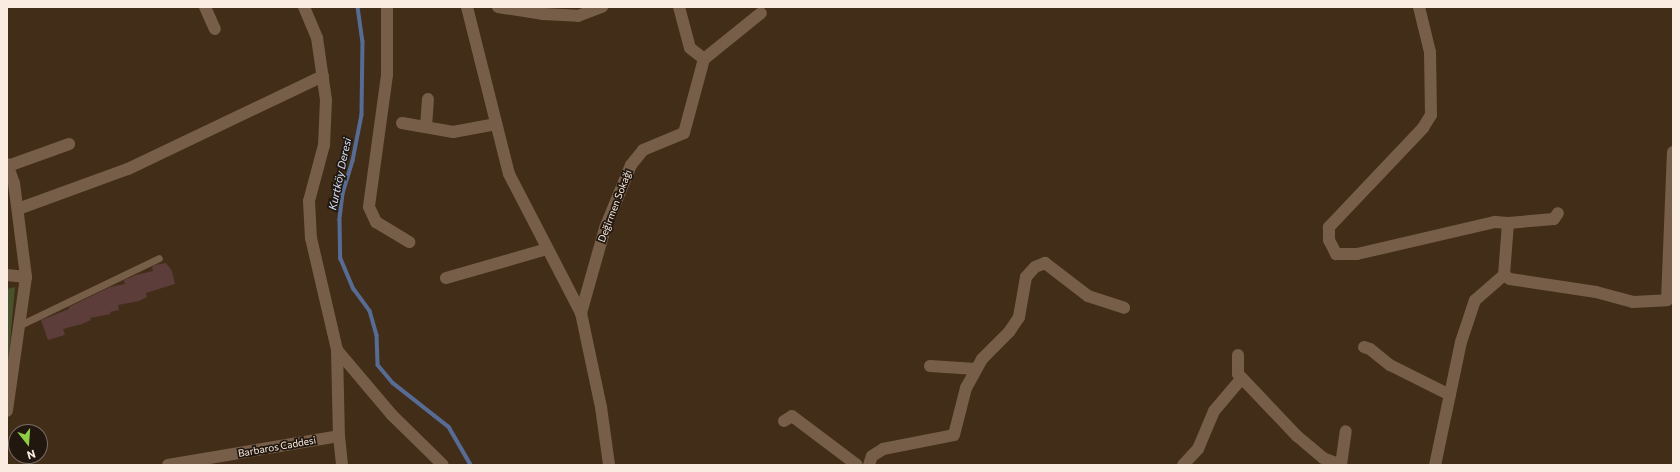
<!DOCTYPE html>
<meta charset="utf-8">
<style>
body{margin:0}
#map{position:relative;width:1680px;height:472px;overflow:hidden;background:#422d18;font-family:Commissioner,sans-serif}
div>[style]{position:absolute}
.green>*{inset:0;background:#47532c}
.stream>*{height:3.5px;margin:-1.75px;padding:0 1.75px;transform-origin:1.75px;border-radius:1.75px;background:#576c95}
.building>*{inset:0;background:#5c3d39}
.lane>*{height:7px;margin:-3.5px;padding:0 3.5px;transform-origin:3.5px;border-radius:3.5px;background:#765e48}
.street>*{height:12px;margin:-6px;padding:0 6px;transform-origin:6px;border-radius:6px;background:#765e48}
.secondary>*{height:12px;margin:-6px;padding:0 6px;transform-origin:6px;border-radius:6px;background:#765e48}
span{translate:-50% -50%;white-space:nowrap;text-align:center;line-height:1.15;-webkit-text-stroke:3.5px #21170e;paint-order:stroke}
.street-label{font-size:10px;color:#faece0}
.water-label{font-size:11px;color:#d2e0fb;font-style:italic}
.frame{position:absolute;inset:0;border:8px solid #faece0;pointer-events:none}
.north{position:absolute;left:8px;top:424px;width:40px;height:40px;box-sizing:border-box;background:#21170e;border:1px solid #786c62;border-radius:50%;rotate:163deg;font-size:11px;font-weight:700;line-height:16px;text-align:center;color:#faece0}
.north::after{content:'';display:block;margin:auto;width:14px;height:18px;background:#8dce44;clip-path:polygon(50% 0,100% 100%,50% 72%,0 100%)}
</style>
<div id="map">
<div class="green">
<i style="clip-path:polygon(15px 287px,10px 343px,7px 387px,7px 289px)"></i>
</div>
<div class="stream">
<i style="left:358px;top:7px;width:34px;rotate:82deg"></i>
<i style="left:363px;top:41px;width:74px;rotate:90.8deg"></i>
<i style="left:362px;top:115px;width:47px;rotate:101.1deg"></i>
<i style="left:353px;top:161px;width:34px;rotate:107deg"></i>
<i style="left:343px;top:194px;width:26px;rotate:97deg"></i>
<i style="left:340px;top:220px;width:39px;rotate:89deg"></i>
<i style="left:341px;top:259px;width:33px;rotate:67deg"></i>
<i style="left:354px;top:289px;width:27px;rotate:54deg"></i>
<i style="left:370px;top:311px;width:25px;rotate:74deg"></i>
<i style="left:377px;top:335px;width:30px;rotate:88deg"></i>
<i style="left:378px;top:365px;width:23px;rotate:50deg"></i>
<i style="left:393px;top:383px;width:71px;rotate:38.2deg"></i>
<i style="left:449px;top:427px;width:44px;rotate:59.9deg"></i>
</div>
<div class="building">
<i style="clip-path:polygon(166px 263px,172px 271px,175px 284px,146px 293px,147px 297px,139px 301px,118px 305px,119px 310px,110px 312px,111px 314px,90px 318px,91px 320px,82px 324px,63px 329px,65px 335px,48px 340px,41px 320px,69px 309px,69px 307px,110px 287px,125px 284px,124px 280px,136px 275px,153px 271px,152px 267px,155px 265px)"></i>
</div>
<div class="lane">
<i style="left:20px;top:325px;width:154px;rotate:-25.7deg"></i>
</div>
<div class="street">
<i style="left:205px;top:7px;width:24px;rotate:66deg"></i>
<i style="left:304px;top:7px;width:34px;rotate:67deg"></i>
<i style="left:317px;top:38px;width:63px;rotate:81.7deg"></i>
<i style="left:326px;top:100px;width:45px;rotate:92.5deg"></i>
<i style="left:324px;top:145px;width:58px;rotate:105deg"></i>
<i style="left:309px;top:201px;width:37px;rotate:87deg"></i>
<i style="left:311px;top:238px;width:115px;rotate:76.9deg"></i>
<i style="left:337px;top:350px;width:85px;rotate:49.8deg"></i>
<i style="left:392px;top:415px;width:71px;rotate:44.4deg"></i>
<i style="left:387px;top:7px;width:68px;rotate:90deg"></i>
<i style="left:387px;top:75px;width:133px;rotate:97.8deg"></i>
<i style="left:369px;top:207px;width:17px;rotate:65deg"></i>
<i style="left:376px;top:222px;width:39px;rotate:31deg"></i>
<i style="left:498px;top:7px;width:46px;rotate:8.8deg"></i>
<i style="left:543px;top:14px;width:35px;rotate:3deg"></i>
<i style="left:578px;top:16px;width:26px;rotate:-21deg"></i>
<i style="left:679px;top:7px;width:42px;rotate:75deg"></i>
<i style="left:690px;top:48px;width:18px;rotate:38deg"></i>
<i style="left:1419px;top:7px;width:46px;rotate:76.3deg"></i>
<i style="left:1430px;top:52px;width:63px;rotate:89.1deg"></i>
<i style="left:1431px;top:115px;width:15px;rotate:122deg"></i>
<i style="left:1423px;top:128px;width:137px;rotate:133.5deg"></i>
<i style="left:1329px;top:227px;width:13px;rotate:90deg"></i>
<i style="left:1329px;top:240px;width:16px;rotate:63deg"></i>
<i style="left:1336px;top:254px;width:21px"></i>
<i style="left:1357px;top:254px;width:142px;rotate:-13.1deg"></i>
<i style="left:1495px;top:222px;width:13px;rotate:4deg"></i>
<i style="left:1508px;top:223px;width:52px;rotate:94.4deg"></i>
<i style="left:1504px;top:275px;width:38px;rotate:139deg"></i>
<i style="left:1475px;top:300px;width:44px;rotate:108.4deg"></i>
<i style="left:1461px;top:342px;width:126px;rotate:101.9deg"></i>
<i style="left:402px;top:123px;width:52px;rotate:10deg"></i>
<i style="left:453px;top:132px;width:44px;rotate:-10.5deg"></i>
<i style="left:426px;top:127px;width:28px;rotate:-86deg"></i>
<i style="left:7px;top:164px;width:20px;rotate:70deg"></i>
<i style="left:14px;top:183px;width:95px;rotate:82.7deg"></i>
<i style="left:26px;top:277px;width:135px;rotate:98.1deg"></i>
<i style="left:8px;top:166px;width:65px;rotate:-19.8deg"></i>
<i style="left:18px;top:209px;width:117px;rotate:-20deg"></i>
<i style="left:128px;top:169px;width:216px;rotate:-25.5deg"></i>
<i style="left:1508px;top:223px;width:46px;rotate:-5deg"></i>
<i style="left:1554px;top:219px;width:7px;rotate:-56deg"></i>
<i style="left:7px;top:275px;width:19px;rotate:6deg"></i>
<i style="left:1504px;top:275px;width:7px;rotate:34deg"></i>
<i style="left:1510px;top:279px;width:87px;rotate:8.6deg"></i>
<i style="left:1596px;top:292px;width:38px;rotate:15deg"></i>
<i style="left:1633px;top:302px;width:34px;rotate:-3deg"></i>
<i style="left:1667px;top:300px;width:148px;rotate:-87.7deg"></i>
<i style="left:446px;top:278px;width:105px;rotate:-16deg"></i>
<i style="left:581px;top:313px;width:88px;rotate:-74.2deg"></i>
<i style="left:605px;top:228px;width:68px;rotate:-67.6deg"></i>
<i style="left:631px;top:165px;width:19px;rotate:-51deg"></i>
<i style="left:643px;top:150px;width:44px;rotate:-22.5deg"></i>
<i style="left:684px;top:133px;width:77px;rotate:-74.9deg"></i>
<i style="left:704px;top:59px;width:73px;rotate:-38.9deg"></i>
<i style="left:1364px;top:347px;width:6px;rotate:18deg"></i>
<i style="left:1370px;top:349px;width:26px;rotate:39deg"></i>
<i style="left:1390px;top:365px;width:67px;rotate:26.6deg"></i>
<i style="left:337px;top:350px;width:86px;rotate:88.7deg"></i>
<i style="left:339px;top:436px;width:29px;rotate:84deg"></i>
<i style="left:1238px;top:355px;width:19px;rotate:90deg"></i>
<i style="left:1238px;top:374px;width:86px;rotate:46.4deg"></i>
<i style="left:1297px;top:436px;width:34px;rotate:40deg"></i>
<i style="left:1323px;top:458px;width:19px;rotate:21deg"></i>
<i style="left:930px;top:366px;width:46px;rotate:3.7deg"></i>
<i style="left:784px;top:421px;width:9px;rotate:-32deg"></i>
<i style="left:792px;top:416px;width:81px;rotate:37deg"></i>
<i style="left:168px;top:465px;width:173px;rotate:-9.6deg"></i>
<i style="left:869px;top:465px;width:9px;rotate:-72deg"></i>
<i style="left:872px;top:456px;width:13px;rotate:-32deg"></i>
<i style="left:883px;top:449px;width:72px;rotate:-11.2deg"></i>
<i style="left:954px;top:435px;width:49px;rotate:-75.7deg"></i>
<i style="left:966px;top:388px;width:33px;rotate:-61deg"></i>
<i style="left:982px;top:359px;width:38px;rotate:-45deg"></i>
<i style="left:1009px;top:332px;width:18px;rotate:-56deg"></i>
<i style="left:1019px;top:317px;width:41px;rotate:-80.1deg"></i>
<i style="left:1026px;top:277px;width:13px;rotate:-48deg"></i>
<i style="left:1035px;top:267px;width:11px;rotate:-22deg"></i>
<i style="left:1045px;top:263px;width:54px;rotate:37.5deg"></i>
<i style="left:1088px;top:296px;width:38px;rotate:18deg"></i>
<i style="left:1183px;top:465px;width:22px;rotate:-47deg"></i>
<i style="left:1198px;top:449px;width:41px;rotate:-67.2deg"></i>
<i style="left:1214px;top:411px;width:43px;rotate:-49.7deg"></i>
<i style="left:1341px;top:465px;width:34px;rotate:-82deg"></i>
</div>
<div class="secondary">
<i style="left:467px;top:7px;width:172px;rotate:75.9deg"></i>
<i style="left:509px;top:174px;width:157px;rotate:62.6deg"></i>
<i style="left:581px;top:313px;width:96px;rotate:78deg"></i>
<i style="left:601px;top:407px;width:59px;rotate:82.1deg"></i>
</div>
<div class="street-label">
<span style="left:615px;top:206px;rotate:-69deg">Değirmen Sokağı</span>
<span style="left:277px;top:447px;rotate:-10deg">Barbaros Caddesi</span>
</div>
<div class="water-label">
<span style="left:340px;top:174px;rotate:-78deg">Kurtköy Deresi</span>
</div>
<div class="frame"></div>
<div class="north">N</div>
</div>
